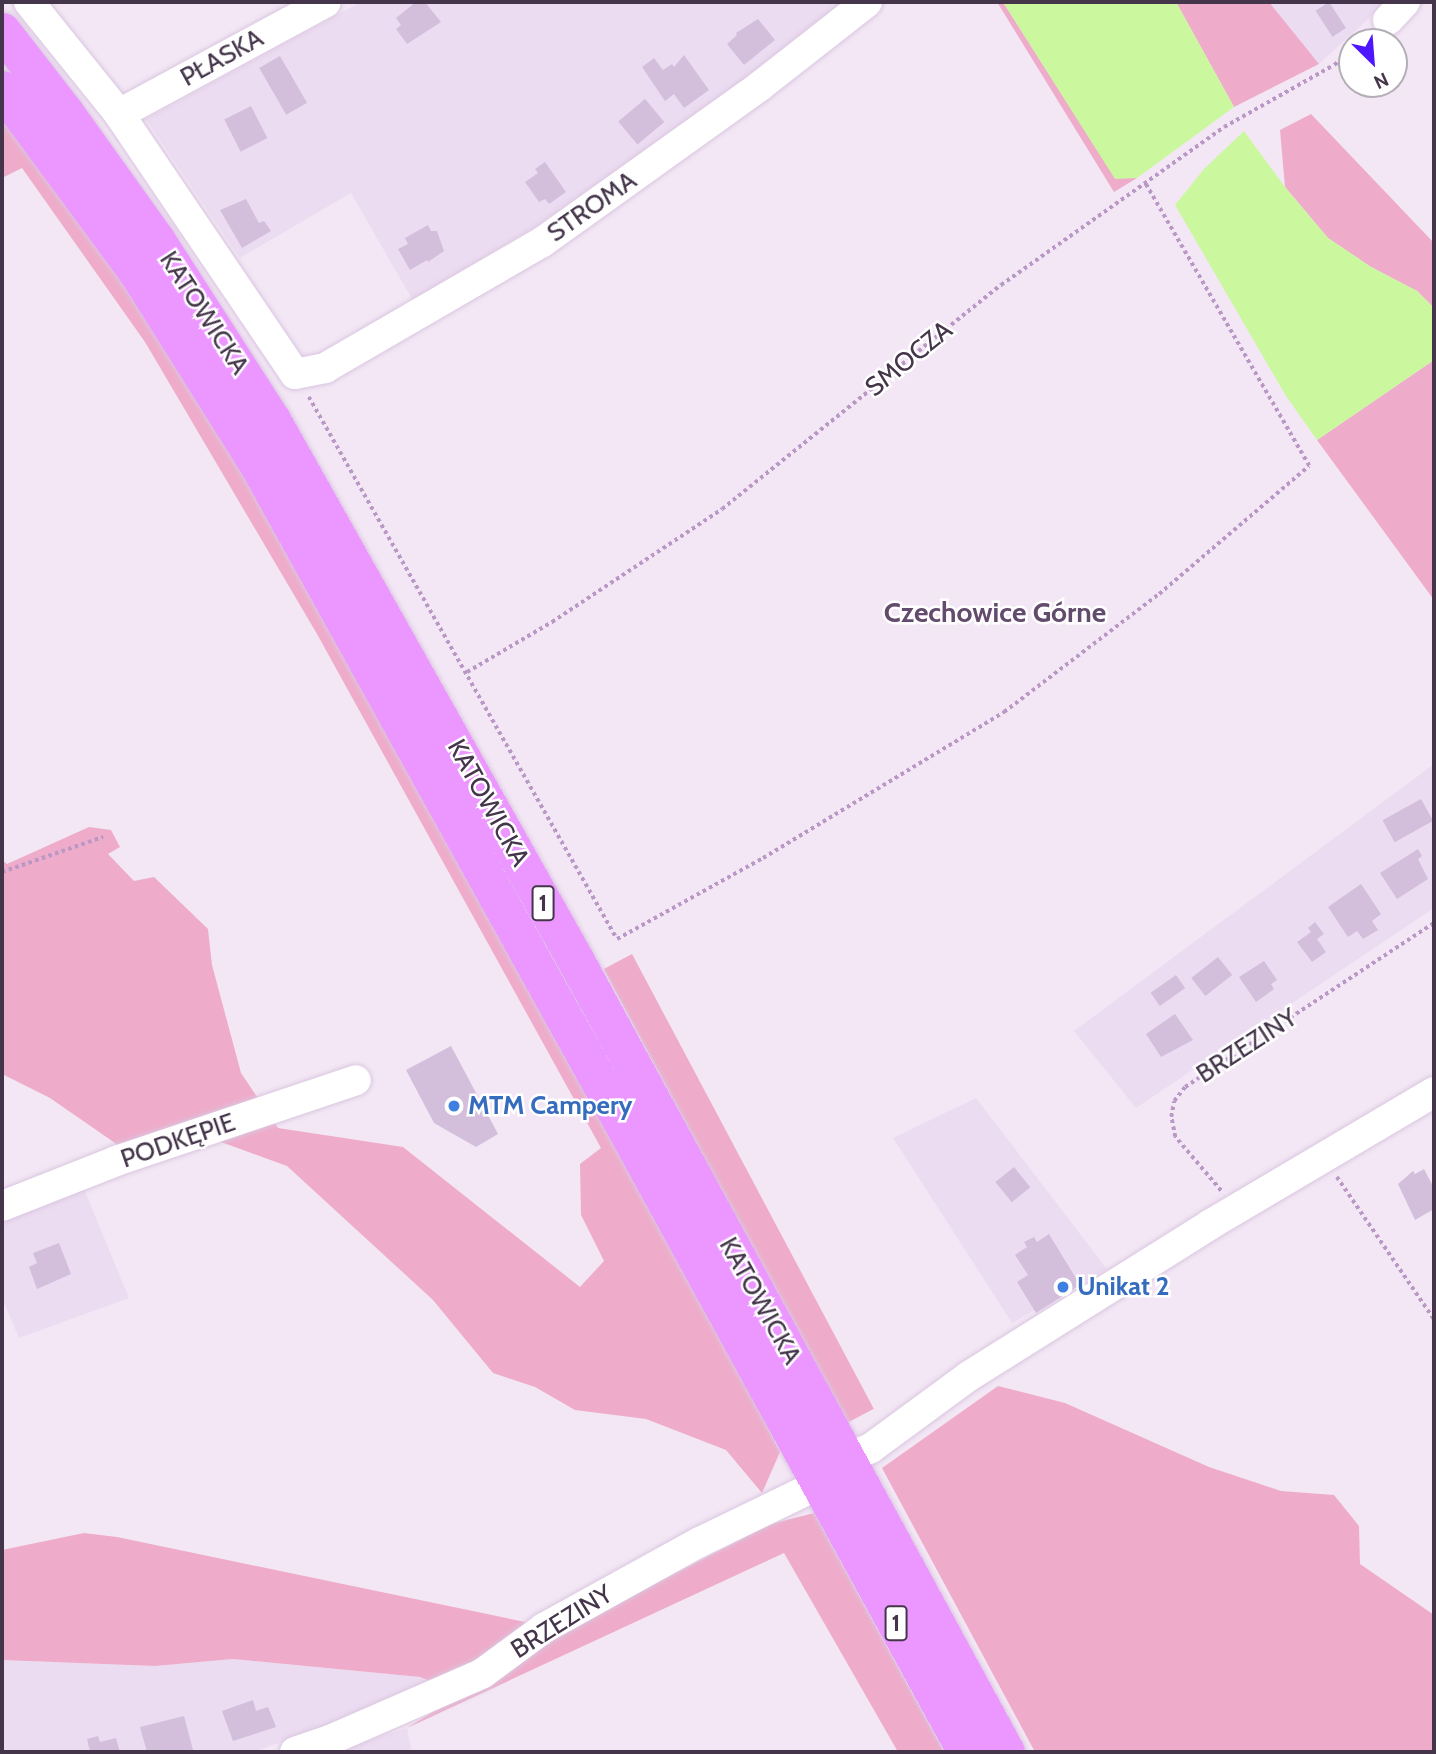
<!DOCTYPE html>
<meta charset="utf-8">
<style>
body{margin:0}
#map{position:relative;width:1436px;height:1754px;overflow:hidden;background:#f3e7f5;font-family:Cabin,sans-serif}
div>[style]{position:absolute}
.residential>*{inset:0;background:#ecdcf1}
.green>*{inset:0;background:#eeacca;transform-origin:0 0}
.water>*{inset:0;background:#cbf89e}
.building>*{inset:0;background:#d3bedb;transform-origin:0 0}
.path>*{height:3.5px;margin-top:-1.75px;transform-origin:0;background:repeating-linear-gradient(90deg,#ba98c6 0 3.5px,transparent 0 7px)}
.roads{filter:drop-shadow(0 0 2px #dac6e0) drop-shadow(0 0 2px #dac6e0)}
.minor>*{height:30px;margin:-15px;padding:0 15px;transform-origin:15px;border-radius:15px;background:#fff}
.major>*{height:37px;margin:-18.5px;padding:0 18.5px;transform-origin:18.5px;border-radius:18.5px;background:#eb97ff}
.dots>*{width:19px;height:19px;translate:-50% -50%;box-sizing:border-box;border:4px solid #fff;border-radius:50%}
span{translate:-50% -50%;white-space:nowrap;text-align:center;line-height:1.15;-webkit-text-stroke:5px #fff;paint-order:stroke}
.shield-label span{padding:2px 5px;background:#fff;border:2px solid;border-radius:5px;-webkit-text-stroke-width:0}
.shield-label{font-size:24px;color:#44354a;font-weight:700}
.street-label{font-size:26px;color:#44354a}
.shop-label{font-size:26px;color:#366cbe;font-weight:700}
.left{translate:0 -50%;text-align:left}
.neighbourhood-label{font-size:28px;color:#634b6e;font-weight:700}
.frame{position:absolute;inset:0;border:4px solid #44354a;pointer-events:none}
.north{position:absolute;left:1338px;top:28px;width:70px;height:70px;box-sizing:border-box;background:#fff;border:2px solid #b4aeb7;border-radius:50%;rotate:155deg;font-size:19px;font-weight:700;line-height:28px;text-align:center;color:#44354a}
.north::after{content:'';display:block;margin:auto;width:24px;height:32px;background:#4e15ff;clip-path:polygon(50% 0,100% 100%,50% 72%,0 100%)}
</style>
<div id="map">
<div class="residential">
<i style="clip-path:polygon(361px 2px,842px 2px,749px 76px,532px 229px,412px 299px,351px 193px,240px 258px,146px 119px)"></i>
<i style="clip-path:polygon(1269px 2px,1387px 2px,1319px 64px)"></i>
<i style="clip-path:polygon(1434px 764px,1434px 908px,1136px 1108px,1074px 1031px)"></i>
<i style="clip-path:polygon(976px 1098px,1107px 1269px,1012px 1323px,893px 1138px)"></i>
<i style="clip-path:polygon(82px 1184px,129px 1298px,19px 1338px,2px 1298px,2px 1220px)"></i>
<i style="clip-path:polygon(233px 1659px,420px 1677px,438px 1684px,254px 1752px,2px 1752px,2px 1660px,155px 1666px)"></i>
<i style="clip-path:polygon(407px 1728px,412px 1752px,333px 1752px)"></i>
</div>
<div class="green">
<i style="clip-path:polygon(997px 2px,1003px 2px,1115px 178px,1137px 178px,1114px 192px)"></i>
<i style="clip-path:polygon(1176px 2px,1269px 2px,1319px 64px,1234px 107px)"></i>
<i style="clip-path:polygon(1311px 114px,1434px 243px,1434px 308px,1417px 291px,1371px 267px,1328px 238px,1285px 187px,1280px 130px)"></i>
<i style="clip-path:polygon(2px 119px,41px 166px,178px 363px,323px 610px,721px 1337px,780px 1452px,762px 1493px,726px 1450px,646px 1419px,575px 1410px,535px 1387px,493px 1373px,433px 1300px,287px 1166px,221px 1142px,152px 1136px,128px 1152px,50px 1098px,2px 1074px,2px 860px,7px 864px,89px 827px,111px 830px,120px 847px,108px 854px,134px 881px,154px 877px,208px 929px,212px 965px,241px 1073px,278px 1128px,403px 1147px,580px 1287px,604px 1261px,581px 1215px,580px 1164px,601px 1148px,317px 634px,145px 342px,22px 168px,2px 178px)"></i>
<i style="clip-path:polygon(1434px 360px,1434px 600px,1317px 440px)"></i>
<i style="left:632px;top:954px;width:515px;height:32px;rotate:62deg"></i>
<i style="clip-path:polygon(998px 1386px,1065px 1403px,1209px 1467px,1281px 1491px,1334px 1495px,1359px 1526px,1360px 1564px,1434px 1615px,1434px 1752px,1035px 1752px,882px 1468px)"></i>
<i style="clip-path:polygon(814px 1513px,944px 1752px,898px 1752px,784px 1553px,407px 1728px,567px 1629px,771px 1524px)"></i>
<i style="clip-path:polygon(84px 1533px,117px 1537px,530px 1623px,468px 1669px,438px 1684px,420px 1677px,233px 1659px,155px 1666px,2px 1660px,2px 1550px)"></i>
</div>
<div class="water">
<i style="clip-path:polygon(1003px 2px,1176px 2px,1234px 107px,1137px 178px,1115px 179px)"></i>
<i style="clip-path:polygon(1244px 131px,1285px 187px,1328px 238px,1371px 267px,1417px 291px,1434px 308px,1434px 360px,1317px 440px,1286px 396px,1175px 205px,1204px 169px)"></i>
</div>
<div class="building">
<i style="clip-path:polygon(416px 2px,425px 2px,441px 22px,407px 44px,396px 29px,401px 25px,396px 18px)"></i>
<i style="left:1329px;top:2px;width:31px;height:16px;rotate:57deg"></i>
<i style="clip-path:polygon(758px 19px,775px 40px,744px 65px,727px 44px,737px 35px,736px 33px)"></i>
<i style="clip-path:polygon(684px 55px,709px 90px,684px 108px,674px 94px,665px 101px,642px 67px,654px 58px,663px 70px,672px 64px,674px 67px)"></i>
<i style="left:280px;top:56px;width:54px;height:24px;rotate:60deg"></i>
<i style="left:645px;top:99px;width:30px;height:35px;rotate:50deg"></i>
<i style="left:251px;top:106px;width:36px;height:30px;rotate:63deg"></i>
<i style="clip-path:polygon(545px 162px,566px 192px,549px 204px,545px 199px,539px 202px,525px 182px,538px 173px,535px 169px)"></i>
<i style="clip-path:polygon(246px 199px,259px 223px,264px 221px,271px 231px,242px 248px,220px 210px)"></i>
<i style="clip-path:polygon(428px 225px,431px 231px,437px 231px,444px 251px,428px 262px,427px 260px,410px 270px,398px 249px,408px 244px,405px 238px)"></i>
<i style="left:1421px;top:799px;width:25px;height:44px;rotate:61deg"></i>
<i style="clip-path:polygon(1418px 849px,1422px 856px,1418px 859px,1428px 879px,1397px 899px,1380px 873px)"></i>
<i style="clip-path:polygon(1361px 884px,1381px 914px,1372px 921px,1378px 930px,1363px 939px,1357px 931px,1348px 937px,1328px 907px)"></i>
<i style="clip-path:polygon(1315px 922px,1324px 934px,1317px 939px,1326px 952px,1312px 962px,1297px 942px,1311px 932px,1308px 928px)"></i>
<i style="left:1218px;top:957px;width:23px;height:34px;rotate:52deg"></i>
<i style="clip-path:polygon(1264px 961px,1277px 980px,1271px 984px,1274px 989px,1256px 1002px,1239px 977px)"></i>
<i style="left:1176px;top:975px;width:16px;height:31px;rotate:55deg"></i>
<i style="clip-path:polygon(1175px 1014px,1193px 1040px,1161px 1057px,1146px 1034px)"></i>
<i style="clip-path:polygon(451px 1046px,498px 1134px,476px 1147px,434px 1123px,406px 1070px)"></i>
<i style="left:1014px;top:1167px;width:26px;height:24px;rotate:51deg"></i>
<i style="clip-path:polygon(1424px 1169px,1434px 1188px,1434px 1209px,1415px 1220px,1398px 1184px,1413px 1171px,1415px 1174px)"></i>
<i style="clip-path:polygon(1049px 1234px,1080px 1285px,1036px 1313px,1017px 1282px,1028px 1275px,1015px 1255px,1027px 1247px,1024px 1242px,1034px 1237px,1037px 1242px)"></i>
<i style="clip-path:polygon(59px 1243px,71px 1274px,37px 1289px,29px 1267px,37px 1263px,33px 1253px)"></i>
<i style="clip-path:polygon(253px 1700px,256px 1711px,268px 1707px,276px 1727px,233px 1741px,222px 1711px)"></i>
<i style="clip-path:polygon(184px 1716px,193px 1750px,147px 1752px,140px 1727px)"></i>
<i style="clip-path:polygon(98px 1736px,100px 1742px,116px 1738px,120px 1752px,90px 1752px,87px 1739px)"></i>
</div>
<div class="path">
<i style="left:1361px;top:42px;width:12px;rotate:-42deg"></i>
<i style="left:309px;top:397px;width:623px;rotate:60.39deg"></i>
<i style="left:617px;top:939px;width:167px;rotate:-29deg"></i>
<i style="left:763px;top:858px;width:282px;rotate:-31.2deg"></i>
<i style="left:1004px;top:712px;width:195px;rotate:-37.3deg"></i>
<i style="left:1159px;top:594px;width:197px;rotate:-40.5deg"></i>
<i style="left:1309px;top:466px;width:327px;rotate:-120.1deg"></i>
<i style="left:467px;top:672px;width:99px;rotate:-30.5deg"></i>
<i style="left:552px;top:622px;width:204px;rotate:-33.6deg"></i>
<i style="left:722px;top:509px;width:358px;rotate:-38.8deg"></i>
<i style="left:1001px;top:285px;width:273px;rotate:-35.3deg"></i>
<i style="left:1224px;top:127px;width:126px;rotate:-29.4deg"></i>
<i style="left:1334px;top:65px;width:23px;rotate:-40deg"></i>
<i style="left:2px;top:872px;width:107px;rotate:-19.1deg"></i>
<i style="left:1337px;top:1177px;width:172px;rotate:55.7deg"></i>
<i style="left:1221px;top:1191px;width:71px;rotate:-130.4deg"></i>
<i style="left:1175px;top:1137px;width:20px;rotate:-101deg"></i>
<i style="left:1171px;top:1117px;width:16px;rotate:-79deg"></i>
<i style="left:1174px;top:1101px;width:18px;rotate:-52deg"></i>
<i style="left:1185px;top:1087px;width:298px;rotate:-33.4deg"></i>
</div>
<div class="roads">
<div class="minor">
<i style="left:29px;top:2px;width:144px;rotate:51.2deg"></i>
<i style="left:119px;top:114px;width:314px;rotate:55.9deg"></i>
<i style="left:295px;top:374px;width:31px;rotate:-11deg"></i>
<i style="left:325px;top:368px;width:250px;rotate:-30.1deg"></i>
<i style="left:541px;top:243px;width:269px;rotate:-35.6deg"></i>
<i style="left:760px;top:86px;width:136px;rotate:-38.1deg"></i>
<i style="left:1388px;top:20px;width:25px;rotate:-47deg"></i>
<i style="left:119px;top:114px;width:235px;rotate:-28.4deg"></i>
<i style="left:2px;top:1206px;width:123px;rotate:-21.5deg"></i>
<i style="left:116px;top:1161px;width:253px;rotate:-18.6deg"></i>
<i style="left:844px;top:1455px;width:13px;rotate:-4deg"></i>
<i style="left:857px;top:1454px;width:15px;rotate:-23deg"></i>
<i style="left:871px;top:1448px;width:122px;rotate:-36.3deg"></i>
<i style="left:969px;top:1376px;width:286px;rotate:-32.1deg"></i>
<i style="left:1211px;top:1224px;width:259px;rotate:-30.6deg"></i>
<i style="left:295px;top:1752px;width:37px;rotate:-19deg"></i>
<i style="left:330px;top:1740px;width:167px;rotate:-23.6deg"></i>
<i style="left:483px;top:1673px;width:76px;rotate:-36.4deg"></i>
<i style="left:544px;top:1628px;width:178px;rotate:-28.9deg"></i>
<i style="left:700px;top:1542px;width:121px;rotate:-25.9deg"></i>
<i style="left:809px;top:1489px;width:18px;rotate:16deg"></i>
</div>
<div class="major">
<i style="left:2px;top:31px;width:101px;rotate:52.2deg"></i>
<i style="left:64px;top:111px;width:160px;rotate:54.4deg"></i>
<i style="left:157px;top:241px;width:213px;rotate:57.3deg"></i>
<i style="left:272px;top:420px;width:621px;rotate:60.67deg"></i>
<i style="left:576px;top:961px;width:900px;rotate:61.47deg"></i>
<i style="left:2px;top:89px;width:227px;rotate:53.6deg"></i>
<i style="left:137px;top:272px;width:228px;rotate:57.9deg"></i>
<i style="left:258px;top:465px;width:756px;rotate:61.03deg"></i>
<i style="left:624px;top:1126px;width:713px;rotate:61.35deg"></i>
</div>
</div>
<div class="dots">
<i style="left:454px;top:1106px;background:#3f7fe0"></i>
<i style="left:1063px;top:1287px;background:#3f7fe0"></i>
</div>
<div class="shield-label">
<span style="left:543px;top:903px">1</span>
<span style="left:896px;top:1623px">1</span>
</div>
<div class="street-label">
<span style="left:222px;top:58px;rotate:-29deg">PŁASKA</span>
<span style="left:592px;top:207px;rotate:-35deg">STROMA</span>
<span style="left:204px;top:313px;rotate:57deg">KATOWICKA</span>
<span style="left:909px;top:359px;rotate:-39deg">SMOCZA</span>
<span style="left:488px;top:803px;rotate:61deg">KATOWICKA</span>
<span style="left:1247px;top:1046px;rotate:-33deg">BRZEZINY</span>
<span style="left:178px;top:1141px;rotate:-19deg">PODKĘPIE</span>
<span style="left:760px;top:1301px;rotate:61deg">KATOWICKA</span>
<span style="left:562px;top:1622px;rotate:-32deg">BRZEZINY</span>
</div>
<div class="shop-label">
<span class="left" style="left:468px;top:1106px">MTM Campery</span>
<span class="left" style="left:1077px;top:1287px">Unikat 2</span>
</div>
<div class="neighbourhood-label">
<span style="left:995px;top:612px">Czechowice Górne</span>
</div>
<div class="frame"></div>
<div class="north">N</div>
</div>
